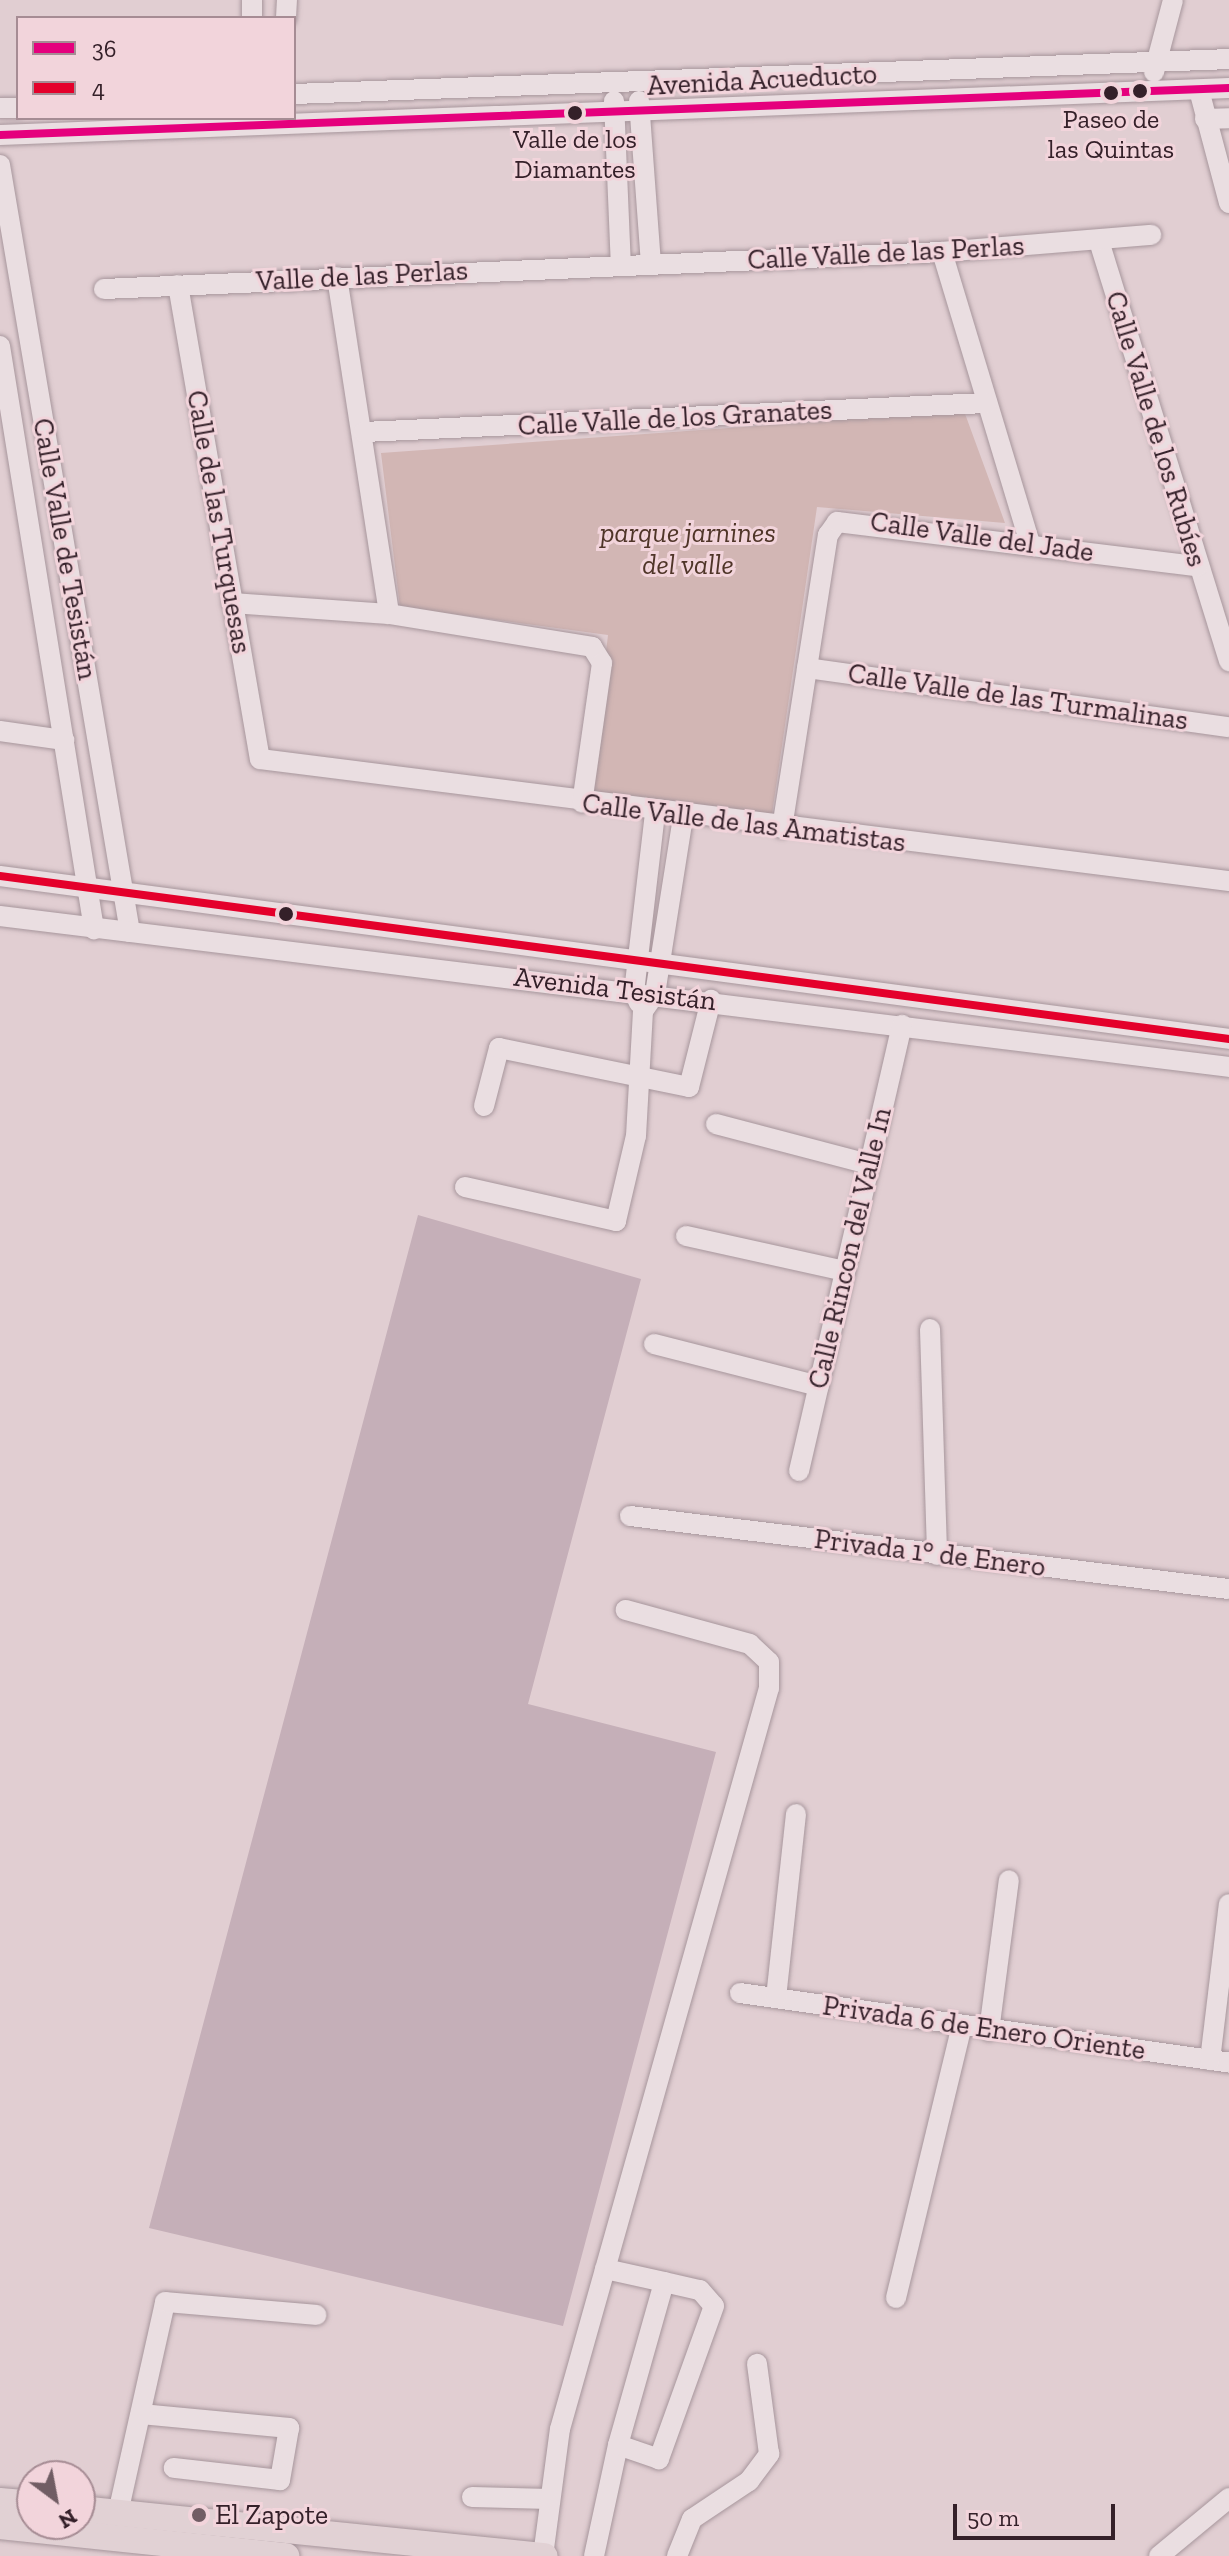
<!DOCTYPE html>
<meta charset="utf-8">
<style>
body{margin:0}
#map{position:relative;width:1229px;height:2556px;overflow:hidden;background:#e1ced2;font-family:"Zilla Slab",serif}
div>[style]{position:absolute}
.green>*{inset:0;background:#d2b6b4}
.building>*{inset:0;background:#c5afb8}
.roads{filter:drop-shadow(0 0 2px #a7969c) drop-shadow(0 0 2px #a7969c)}
.minor>*{height:20px;margin:-10px;padding:0 10px;transform-origin:10px;border-radius:10px;background:#eadee1}
.major>*{height:26px;margin:-13px;padding:0 13px;transform-origin:13px;border-radius:13px;background:#e1d1d4}
.bus-1>*{height:8px;margin:-4px;padding:0 4px;transform-origin:4px;border-radius:4px;background:#e5007d}
.bus-2>*{height:8px;margin:-4px;padding:0 4px;transform-origin:4px;border-radius:4px;background:#e4002b}
.dots>*{width:22px;height:22px;translate:-50% -50%;box-sizing:border-box;border:4px solid #f2d4db;border-radius:50%}
span{translate:-50% -50%;white-space:nowrap;text-align:center;line-height:1.15;-webkit-text-stroke:6px #f2d4db;paint-order:stroke}
.bus-label{font-size:26px;color:#342029}
.street-label{font-size:28px;color:#342029}
.park-label{font-size:28px;color:#4f3528;font-style:italic}
.poi-label{font-size:28px;color:#342029}
.left{translate:0 -50%;text-align:left}
.legend{position:absolute;left:16px;top:16px;width:280px;height:104px;box-sizing:border-box;background:#f2d4db;border:2px solid #a68c94;margin:0;padding:10px 14px;list-style:none;font-size:24px;color:#342029}
.legend li{display:flex;align-items:center;gap:16px;height:40px}
.legend b{width:40px;border:2px solid #a68c94}
.north{position:absolute;left:16px;top:2460px;width:80px;height:80px;box-sizing:border-box;background:#f2d4db;border:2px solid #a68c94;border-radius:50%;rotate:148deg;font-size:22px;font-weight:700;line-height:32px;text-align:center;color:#342029}
.north::after{content:'';display:block;margin:auto;width:28px;height:36px;background:#715d64;clip-path:polygon(50% 0,100% 100%,50% 72%,0 100%)}
.scale{position:absolute;left:953px;top:2504px;width:162px;height:36px;box-sizing:border-box;border:4px solid #342029;border-top:0;padding-left:10px;font-size:24px;line-height:28px;white-space:nowrap;color:#342029;-webkit-text-stroke:6px #f2d4db;paint-order:stroke}
</style>
<div id="map">
<div class="green">
<i style="clip-path:polygon(964px 411px,1005px 523px,817px 507px,772px 814px,589px 798px,608px 635px,400px 607px,381px 453px)"></i>
</div>
<div class="building">
<i style="clip-path:polygon(418px 1215px,641px 1279px,528px 1704px,716px 1752px,563px 2326px,149px 2228px)"></i>
</div>
<div class="roads">
<div class="minor">
<i style="left:252px;top:0;width:18px;rotate:90deg"></i>
<i style="left:286px;top:18px;width:18px;rotate:-87deg"></i>
<i style="left:1154px;top:72px;width:74px;rotate:-75.2deg"></i>
<i style="left:1199px;top:90px;width:117px;rotate:75.1deg"></i>
<i style="left:294px;top:94px;width:936px;rotate:-2.14deg"></i>
<i style="left:614px;top:101px;width:164px;rotate:87.6deg"></i>
<i style="left:639px;top:101px;width:163px;rotate:85.8deg"></i>
<i style="left:0;top:108px;width:18px"></i>
<i style="left:1205px;top:119px;width:24px;rotate:-2deg"></i>
<i style="left:0;top:135px;width:1230px;rotate:-2.19deg"></i>
<i style="left:0;top:165px;width:778px;rotate:80.38deg"></i>
<i style="left:1099px;top:241px;width:440px;rotate:72.8deg"></i>
<i style="left:942px;top:252px;width:304px;rotate:73.2deg"></i>
<i style="left:337px;top:277px;width:341px;rotate:81.2deg"></i>
<i style="left:178px;top:285px;width:481px;rotate:80.2deg"></i>
<i style="left:260px;top:759px;width:977px;rotate:7.18deg"></i>
<i style="left:104px;top:289px;width:839px;rotate:-2.53deg"></i>
<i style="left:942px;top:252px;width:210px;rotate:-4.7deg"></i>
<i style="left:0;top:346px;width:591px;rotate:80.84deg"></i>
<i style="left:364px;top:432px;width:624px;rotate:-2.67deg"></i>
<i style="left:232px;top:603px;width:157px;rotate:4deg"></i>
<i style="left:389px;top:614px;width:206px;rotate:9.2deg"></i>
<i style="left:592px;top:647px;width:19px;rotate:58deg"></i>
<i style="left:602px;top:663px;width:141px;rotate:98.1deg"></i>
<i style="left:807px;top:668px;width:426px;rotate:8deg"></i>
<i style="left:0;top:731px;width:65px;rotate:8deg"></i>
<i style="left:782px;top:828px;width:297px;rotate:-81.1deg"></i>
<i style="left:828px;top:535px;width:16px;rotate:-55deg"></i>
<i style="left:837px;top:522px;width:363px;rotate:7deg"></i>
<i style="left:0;top:876px;width:1240px;rotate:7.55deg"></i>
<i style="left:0;top:916px;width:1238px;rotate:7deg"></i>
<i style="left:639px;top:1003px;width:12px;rotate:-114deg"></i>
<i style="left:634px;top:992px;width:180px;rotate:-83.3deg"></i>
<i style="left:484px;top:1106px;width:60px;rotate:-75.5deg"></i>
<i style="left:499px;top:1048px;width:194px;rotate:11.6deg"></i>
<i style="left:689px;top:1087px;width:90px;rotate:-75.8deg"></i>
<i style="left:716px;top:1124px;width:158px;rotate:14.7deg"></i>
<i style="left:465px;top:1187px;width:155px;rotate:12.7deg"></i>
<i style="left:616px;top:1221px;width:87px;rotate:-76.8deg"></i>
<i style="left:636px;top:1136px;width:125px;rotate:-86.8deg"></i>
<i style="left:643px;top:1011px;width:21px;rotate:-55deg"></i>
<i style="left:655px;top:994px;width:179px;rotate:-81deg"></i>
<i style="left:686px;top:1236px;width:163px;rotate:12.4deg"></i>
<i style="left:930px;top:1329px;width:226px;rotate:88.2deg"></i>
<i style="left:654px;top:1344px;width:170px;rotate:14.3deg"></i>
<i style="left:799px;top:1471px;width:458px;rotate:-77deg"></i>
<i style="left:630px;top:1516px;width:603px;rotate:6.95deg"></i>
<i style="left:740px;top:1993px;width:494px;rotate:8.1deg"></i>
<i style="left:776px;top:1998px;width:185px;rotate:-83.8deg"></i>
<i style="left:989px;top:2031px;width:152px;rotate:-82.5deg"></i>
<i style="left:1210px;top:2060px;width:157px;rotate:-83.1deg"></i>
<i style="left:605px;top:2269px;width:60px;rotate:12.4deg"></i>
<i style="left:896px;top:2298px;width:280px;rotate:-76.4deg"></i>
<i style="left:141px;top:2414px;width:149px;rotate:5.4deg"></i>
<i style="left:289px;top:2428px;width:53px;rotate:99.8deg"></i>
<i style="left:280px;top:2480px;width:107px;rotate:-173.5deg"></i>
<i style="left:472px;top:2497px;width:78px;rotate:1.5deg"></i>
<i style="left:118px;top:2513px;width:216px;rotate:-77.4deg"></i>
<i style="left:165px;top:2302px;width:152px;rotate:4.9deg"></i>
<i style="left:543px;top:2556px;width:128px;rotate:-82.4deg"></i>
<i style="left:560px;top:2429px;width:770px;rotate:-74.25deg"></i>
<i style="left:769px;top:1688px;width:26px;rotate:-90deg"></i>
<i style="left:769px;top:1662px;width:26px;rotate:-137deg"></i>
<i style="left:750px;top:1644px;width:129px;rotate:-164.7deg"></i>
<i style="left:594px;top:2556px;width:114px;rotate:-77.8deg"></i>
<i style="left:618px;top:2445px;width:169px;rotate:-74.2deg"></i>
<i style="left:664px;top:2282px;width:37px;rotate:13deg"></i>
<i style="left:700px;top:2290px;width:21px;rotate:49deg"></i>
<i style="left:714px;top:2306px;width:163px;rotate:109.8deg"></i>
<i style="left:659px;top:2459px;width:43px;rotate:-161.1deg"></i>
<i style="left:677px;top:2556px;width:40px;rotate:-68deg"></i>
<i style="left:692px;top:2519px;width:69px;rotate:-33.7deg"></i>
<i style="left:749px;top:2481px;width:34px;rotate:-53deg"></i>
<i style="left:769px;top:2454px;width:91px;rotate:-97.6deg"></i>
<i style="left:1159px;top:2556px;width:91px;rotate:-39.6deg"></i>
</div>
<div class="major">
<i style="left:0;top:2501px;width:32px;rotate:5deg"></i>
<i style="left:80px;top:2509px;width:467px;rotate:5.8deg"></i>
<i style="left:0;top:2526px;width:288px;rotate:6deg"></i>
</div>
</div>
<div class="bus-1">
<i style="left:0;top:135px;width:1230px;rotate:-2.19deg"></i>
</div>
<div class="bus-2">
<i style="left:0;top:876px;width:1240px;rotate:7.55deg"></i>
</div>
<div class="dots">
<i style="left:1140px;top:91px;background:#342029"></i>
<i style="left:1111px;top:93px;background:#342029"></i>
<i style="left:575px;top:113px;background:#342029"></i>
<i style="left:286px;top:914px;background:#342029"></i>
<i style="left:199px;top:2515px;background:#715d64"></i>
</div>
<div class="bus-label">
<span style="left:1111px;top:135px">Paseo de<br>las Quintas</span>
<span style="left:575px;top:155px">Valle de los<br>Diamantes</span>
</div>
<div class="street-label">
<span style="left:762px;top:80px;rotate:-3deg">Avenida Acueducto</span>
<span style="left:886px;top:253px;rotate:-3deg">Calle Valle de las Perlas</span>
<span style="left:362px;top:276px;rotate:-3deg">Valle de las Perlas</span>
<span style="left:675px;top:418px;rotate:-3deg">Calle Valle de los Granates</span>
<span style="left:1156px;top:429px;rotate:73deg">Calle Valle de los Rubíes</span>
<span style="left:219px;top:522px;rotate:80deg">Calle de las Turquesas</span>
<span style="left:982px;top:537px;rotate:8deg">Calle Valle del Jade</span>
<span style="left:65px;top:549px;rotate:80deg">Calle Valle de Tesistán</span>
<span style="left:1018px;top:697px;rotate:8deg">Calle Valle de las Turmalinas</span>
<span style="left:744px;top:823px;rotate:7deg">Calle Valle de las Amatistas</span>
<span style="left:615px;top:989px;rotate:7deg">Avenida Tesistán</span>
<span style="left:850px;top:1248px;rotate:-77deg">Calle Rincon del Valle In</span>
<span style="left:930px;top:1553px;rotate:7deg">Privada 1° de Enero</span>
<span style="left:984px;top:2028px;rotate:8deg">Privada 6 de Enero Oriente</span>
</div>
<div class="park-label">
<span style="left:688px;top:549px">parque jarnines<br>del valle</span>
</div>
<div class="poi-label">
<span class="left" style="left:215px;top:2515px">El Zapote</span>
</div>
<ul class="legend">
<li><b style="height:10px;background:#e5007d"></b>36</li>
<li><b style="height:10px;background:#e4002b"></b>4</li>
</ul>
<div class="north">N</div>
<div class="scale">50 m</div>
</div>
